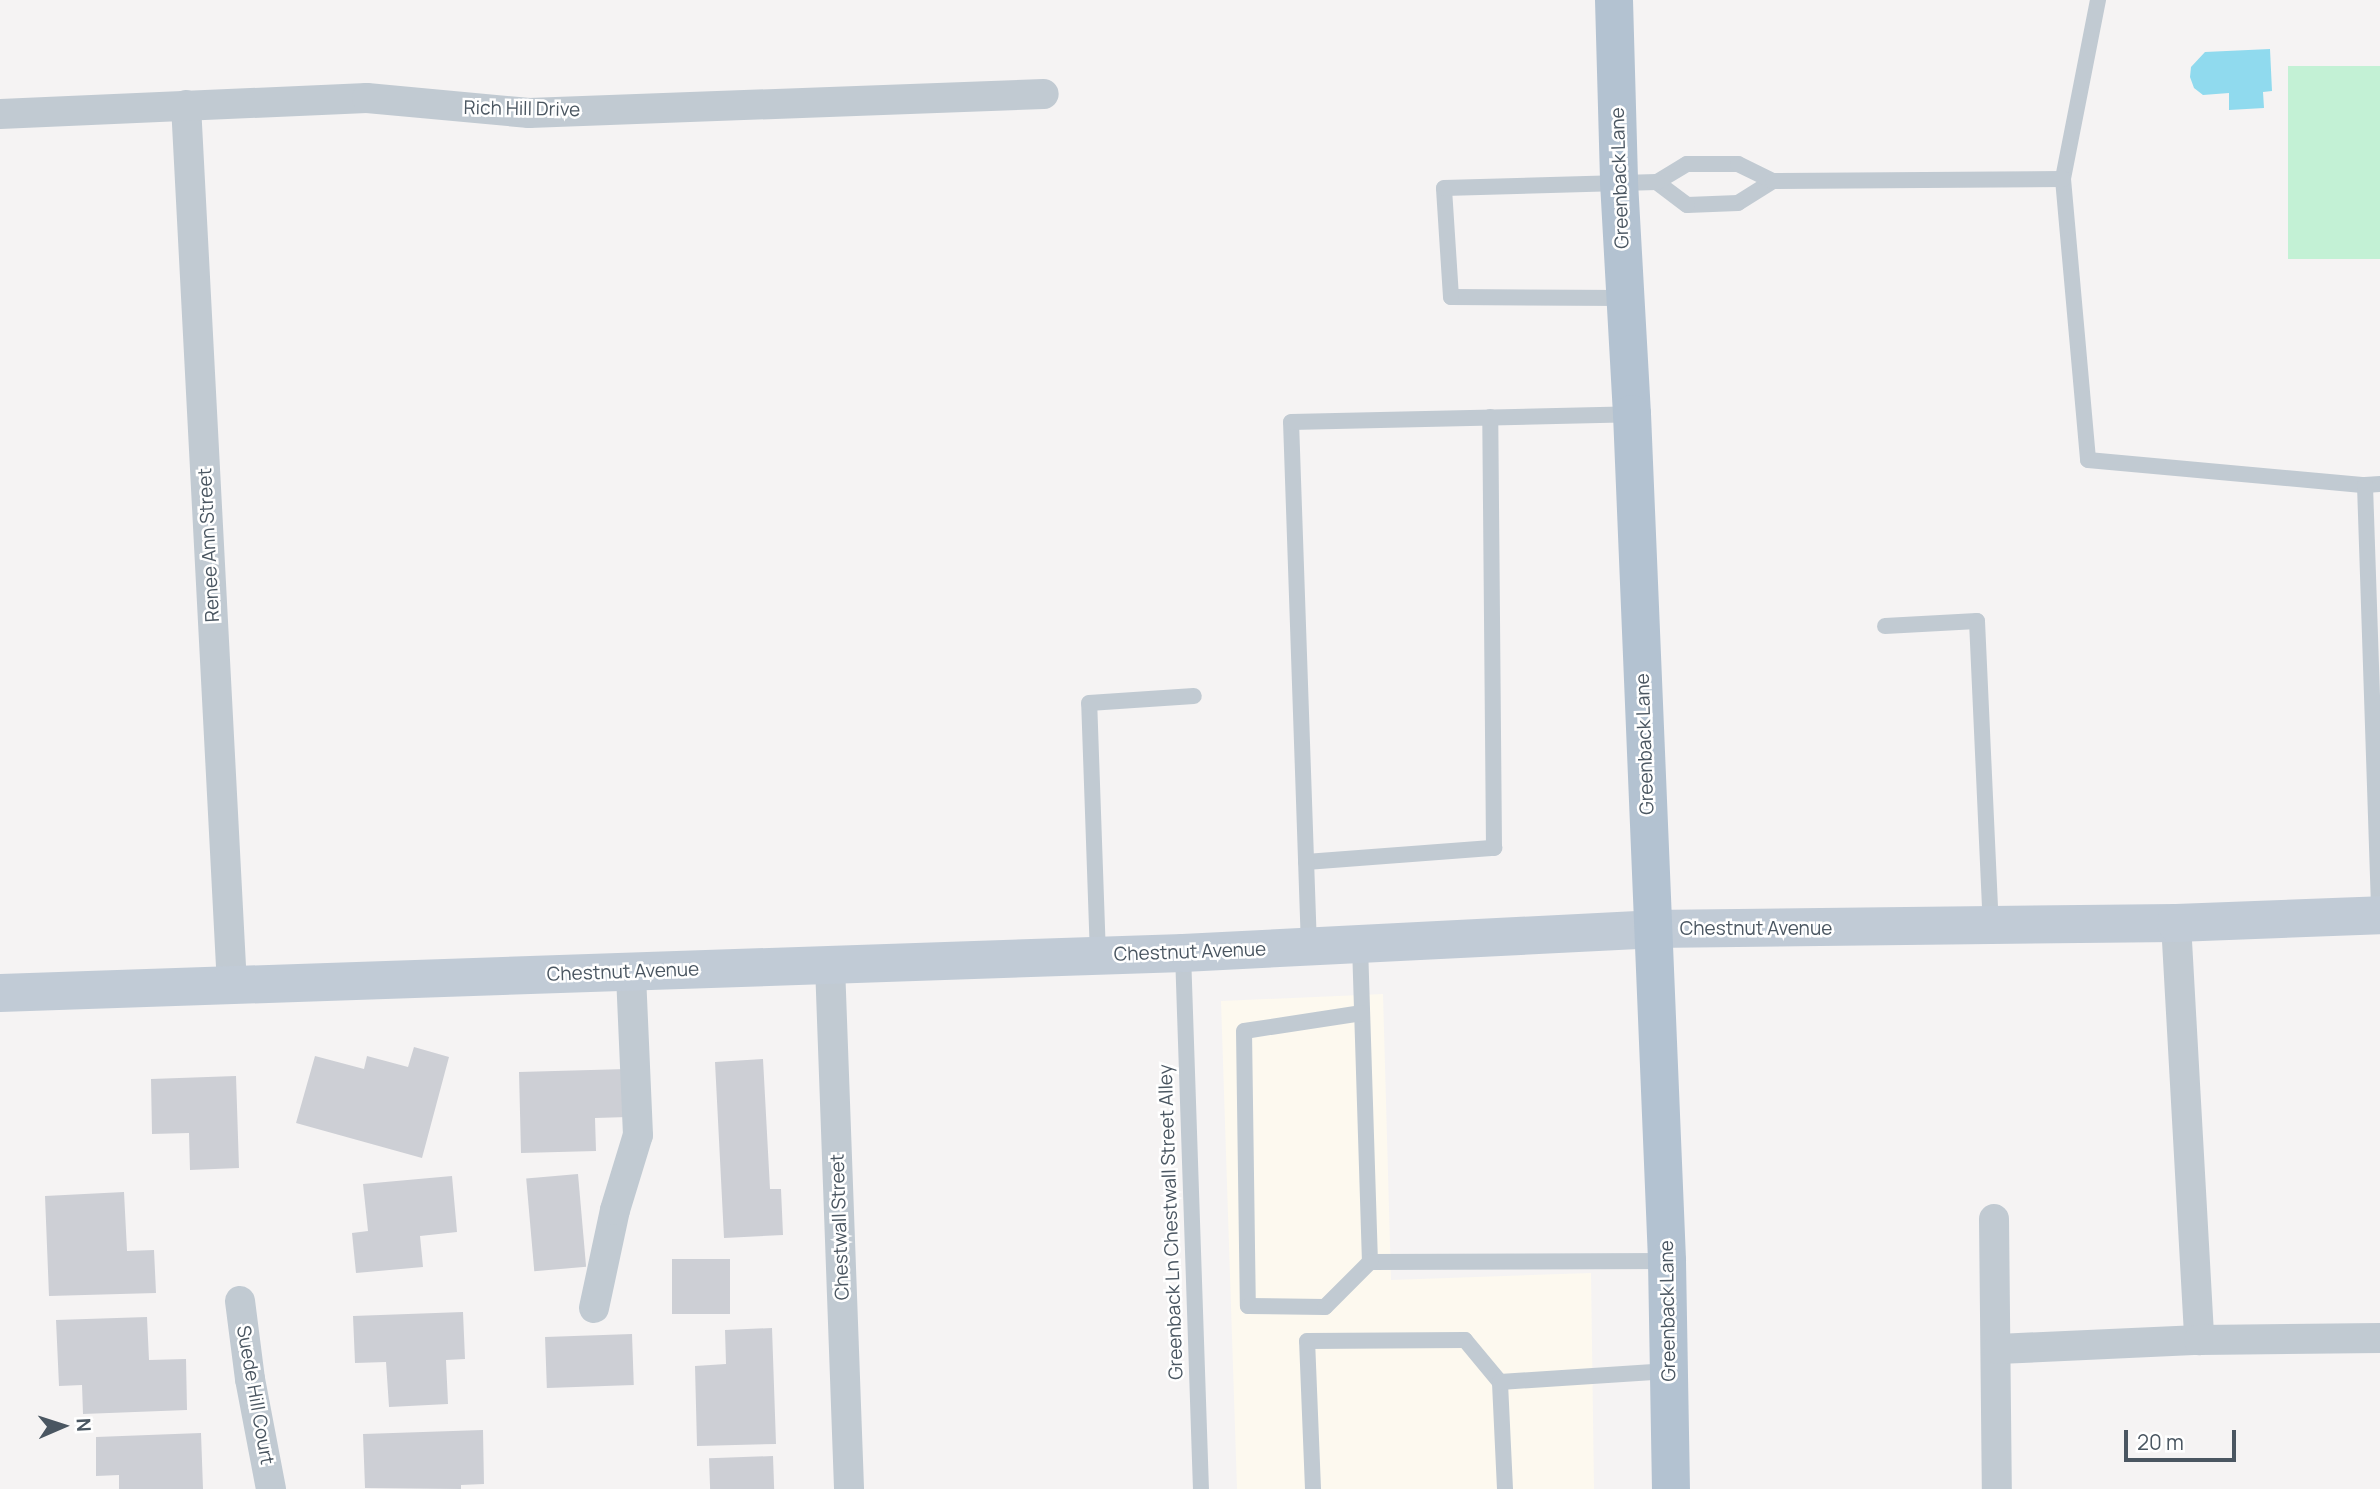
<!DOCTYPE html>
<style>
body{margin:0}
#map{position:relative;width:2380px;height:1489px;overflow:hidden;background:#f5f3f3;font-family:Manrope,sans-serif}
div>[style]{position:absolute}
.commercial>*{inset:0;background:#fdf9ef}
.green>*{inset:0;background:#c3f1d5;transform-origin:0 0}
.water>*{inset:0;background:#90daee}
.building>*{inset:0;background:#cdcfd5;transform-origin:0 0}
.lane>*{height:16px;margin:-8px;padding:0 8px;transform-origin:8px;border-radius:8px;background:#c1cad2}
.street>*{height:30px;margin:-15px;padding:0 15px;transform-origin:15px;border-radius:15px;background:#c1cad2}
.secondary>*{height:38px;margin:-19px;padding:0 19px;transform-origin:19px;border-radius:19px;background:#c1cbd6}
.primary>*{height:38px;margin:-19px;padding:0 19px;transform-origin:19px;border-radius:19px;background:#b3c2d1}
span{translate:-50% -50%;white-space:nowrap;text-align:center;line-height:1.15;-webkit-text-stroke:5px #fff;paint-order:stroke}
.street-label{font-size:19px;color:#4a5661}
.north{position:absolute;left:28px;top:1391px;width:70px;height:70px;-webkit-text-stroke:5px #fff;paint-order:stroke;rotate:87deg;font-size:19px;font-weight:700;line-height:28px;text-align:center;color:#4a5661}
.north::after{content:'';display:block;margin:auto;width:24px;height:32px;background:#4a5661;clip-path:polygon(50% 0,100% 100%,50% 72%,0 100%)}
.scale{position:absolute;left:2124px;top:1430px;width:112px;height:32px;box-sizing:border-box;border:4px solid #4a5661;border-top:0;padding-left:9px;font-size:21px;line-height:24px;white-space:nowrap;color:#4a5661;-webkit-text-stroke:5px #fff;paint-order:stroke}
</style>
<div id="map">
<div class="commercial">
<i style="clip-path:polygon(1383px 994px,1391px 1280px,1591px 1273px,1594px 1489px,1237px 1489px,1221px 1001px)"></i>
</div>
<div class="green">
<i style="left:2380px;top:66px;width:193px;height:92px;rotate:90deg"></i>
</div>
<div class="water">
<i style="clip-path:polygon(2270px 49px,2272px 91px,2263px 92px,2264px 108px,2229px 110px,2229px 93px,2203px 95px,2194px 88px,2190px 77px,2191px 67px,2205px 52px)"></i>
</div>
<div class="building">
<i style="clip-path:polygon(414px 1047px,449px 1057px,422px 1158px,296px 1123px,315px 1056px,364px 1069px,367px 1056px,408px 1067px)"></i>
<i style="clip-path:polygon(763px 1059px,770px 1189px,781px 1189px,783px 1235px,724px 1238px,715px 1062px)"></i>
<i style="clip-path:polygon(627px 1069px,628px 1117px,595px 1118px,596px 1151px,521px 1153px,519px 1072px)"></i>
<i style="clip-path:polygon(236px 1076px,239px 1168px,190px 1170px,189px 1133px,152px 1134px,151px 1079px)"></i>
<i style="left:578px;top:1174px;width:93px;height:52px;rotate:85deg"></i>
<i style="clip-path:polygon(452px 1176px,457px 1232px,420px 1236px,423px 1267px,356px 1273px,352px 1233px,368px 1231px,363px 1184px)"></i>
<i style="clip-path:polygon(124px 1192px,127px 1251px,154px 1250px,156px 1293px,49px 1296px,45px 1196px)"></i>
<i style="left:672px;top:1259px;width:58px;height:55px"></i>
<i style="clip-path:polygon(463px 1312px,465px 1359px,446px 1360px,448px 1404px,389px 1407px,386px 1362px,355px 1363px,353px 1316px)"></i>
<i style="clip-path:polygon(147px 1317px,149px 1360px,186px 1359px,187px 1410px,83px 1414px,82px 1385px,59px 1386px,56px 1320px)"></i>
<i style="clip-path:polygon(772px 1328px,776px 1444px,697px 1446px,695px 1366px,726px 1364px,725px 1330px)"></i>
<i style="left:632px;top:1334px;width:51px;height:87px;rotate:88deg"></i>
<i style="clip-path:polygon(483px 1430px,484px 1484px,461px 1485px,461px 1489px,365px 1488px,363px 1434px)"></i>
<i style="clip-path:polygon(201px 1433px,203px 1489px,119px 1489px,119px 1475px,96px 1476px,96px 1437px)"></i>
<i style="left:773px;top:1456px;width:33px;height:64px;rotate:88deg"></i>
</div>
<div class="lane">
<i style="left:2098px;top:0;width:182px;rotate:101.1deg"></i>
<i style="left:2063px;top:179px;width:282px;rotate:84.9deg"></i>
<i style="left:2088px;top:460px;width:278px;rotate:5.2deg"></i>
<i style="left:2365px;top:485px;width:15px;rotate:-4deg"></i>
<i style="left:1773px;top:181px;width:41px;rotate:147.8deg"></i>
<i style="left:1738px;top:203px;width:51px;rotate:177.8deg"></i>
<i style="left:1687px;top:205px;width:38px;rotate:-143deg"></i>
<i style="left:1657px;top:182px;width:35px;rotate:-31deg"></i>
<i style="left:1687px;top:164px;width:51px"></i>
<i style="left:1738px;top:164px;width:39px;rotate:26deg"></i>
<i style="left:1773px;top:181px;width:290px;rotate:-0.4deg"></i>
<i style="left:1625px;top:298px;width:174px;rotate:-179.7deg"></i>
<i style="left:1451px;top:297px;width:109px;rotate:-93.7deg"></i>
<i style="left:1444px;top:188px;width:213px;rotate:-1.6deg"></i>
<i style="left:2365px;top:485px;width:430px;rotate:88.1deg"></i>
<i style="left:1885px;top:626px;width:92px;rotate:-3.1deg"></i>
<i style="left:1977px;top:621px;width:305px;rotate:87.4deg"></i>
<i style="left:1306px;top:862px;width:189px;rotate:-4.3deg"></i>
<i style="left:1494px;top:848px;width:431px;rotate:-90.5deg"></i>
<i style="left:1360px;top:945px;width:317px;rotate:88.2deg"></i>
<i style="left:1370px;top:1262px;width:297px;rotate:-0.2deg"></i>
<i style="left:1309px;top:947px;width:525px;rotate:-91.96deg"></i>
<i style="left:1291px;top:422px;width:341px;rotate:-1.3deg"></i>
<i style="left:1183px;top:953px;width:536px;rotate:88.08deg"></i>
<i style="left:1098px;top:956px;width:253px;rotate:-92deg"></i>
<i style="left:1089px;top:703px;width:105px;rotate:-3.8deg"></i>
<i style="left:1362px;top:1013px;width:119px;rotate:171.3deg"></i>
<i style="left:1244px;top:1031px;width:275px;rotate:89.2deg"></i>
<i style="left:1248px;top:1306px;width:77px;rotate:0.7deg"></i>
<i style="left:1325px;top:1307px;width:64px;rotate:-45deg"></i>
<i style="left:1313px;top:1489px;width:148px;rotate:-92.3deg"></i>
<i style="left:1307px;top:1341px;width:158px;rotate:-0.4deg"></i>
<i style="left:1465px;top:1340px;width:55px;rotate:50.2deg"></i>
<i style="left:1505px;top:1489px;width:107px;rotate:-92.7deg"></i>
<i style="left:1500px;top:1382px;width:169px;rotate:-3.7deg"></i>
</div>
<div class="street">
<i style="left:186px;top:105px;width:881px;rotate:87.01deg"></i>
<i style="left:0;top:114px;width:367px;rotate:-2.5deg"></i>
<i style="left:367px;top:98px;width:163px;rotate:5.3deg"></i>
<i style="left:529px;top:113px;width:515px;rotate:-2.11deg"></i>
<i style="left:2176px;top:923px;width:418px;rotate:86.8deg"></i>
<i style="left:830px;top:965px;width:524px;rotate:87.92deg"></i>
<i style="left:1994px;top:1219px;width:270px;rotate:89.4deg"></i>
<i style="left:240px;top:1301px;width:79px;rotate:82.7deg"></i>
<i style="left:250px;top:1379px;width:112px;rotate:79.2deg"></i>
<i style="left:594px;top:1308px;width:100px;rotate:-77.9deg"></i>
<i style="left:615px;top:1210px;width:78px;rotate:-73deg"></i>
<i style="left:638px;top:1135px;width:163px;rotate:-92.5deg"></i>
<i style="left:1998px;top:1349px;width:201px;rotate:-2.6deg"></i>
<i style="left:2199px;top:1340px;width:181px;rotate:-0.6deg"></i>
</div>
<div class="secondary">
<i style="left:0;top:993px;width:1184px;rotate:-1.94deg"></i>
<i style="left:1183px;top:953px;width:470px;rotate:-2.9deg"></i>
<i style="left:1652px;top:929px;width:524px;rotate:-0.66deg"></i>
<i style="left:2176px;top:923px;width:204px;rotate:-2.2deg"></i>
</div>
<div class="primary">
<i style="left:1614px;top:0;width:182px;rotate:88.4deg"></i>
<i style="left:1619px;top:182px;width:232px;rotate:86.8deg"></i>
<i style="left:1632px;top:414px;width:848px;rotate:87.63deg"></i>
<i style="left:1667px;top:1261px;width:228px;rotate:89deg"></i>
</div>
<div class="street-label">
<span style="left:522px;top:109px;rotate:1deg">Rich Hill Drive</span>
<span style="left:1620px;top:178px;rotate:-92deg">Greenback Lane</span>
<span style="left:209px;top:545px;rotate:-93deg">Renee Ann Street</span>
<span style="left:1645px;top:744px;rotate:-92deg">Greenback Lane</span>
<span style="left:1756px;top:929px">Chestnut Avenue</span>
<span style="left:1190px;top:952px;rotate:-2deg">Chestnut Avenue</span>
<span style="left:623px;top:972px;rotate:-2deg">Chestnut Avenue</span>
<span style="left:1171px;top:1222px;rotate:-92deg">Greenback Ln Chestwall Street Alley</span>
<span style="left:840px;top:1227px;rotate:-92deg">Chestwall Street</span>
<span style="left:1668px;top:1311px;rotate:-91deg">Greenback Lane</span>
<span style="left:255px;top:1395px;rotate:80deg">Suede Hill Court</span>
</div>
<div class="north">N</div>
<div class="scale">20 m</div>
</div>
